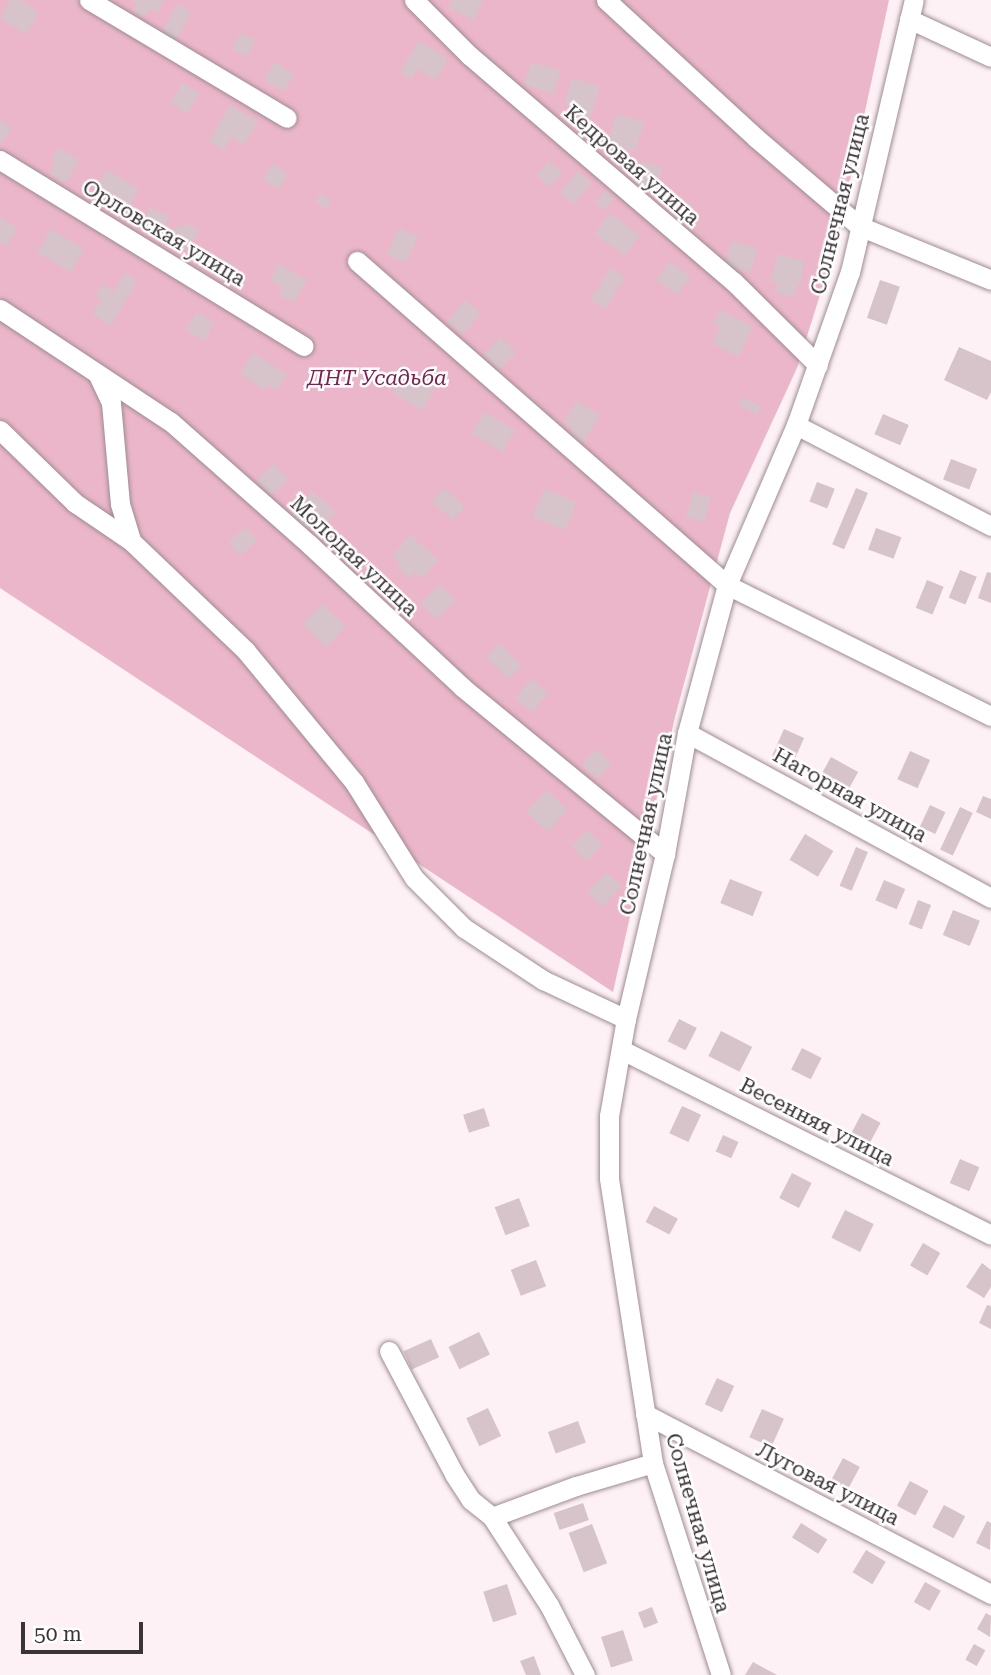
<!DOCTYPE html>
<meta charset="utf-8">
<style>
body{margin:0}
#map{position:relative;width:991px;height:1675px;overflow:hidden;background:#fdf1f5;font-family:"Roboto Serif",serif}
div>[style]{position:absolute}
.green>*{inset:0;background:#ecb6ca}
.building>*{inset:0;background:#d7c3ca;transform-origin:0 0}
.roads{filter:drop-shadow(0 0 2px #9e8c92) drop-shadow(0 0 2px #9e8c92)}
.minor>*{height:19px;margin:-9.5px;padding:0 9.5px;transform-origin:9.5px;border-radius:9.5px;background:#fff}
span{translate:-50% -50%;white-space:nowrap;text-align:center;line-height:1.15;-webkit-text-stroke:5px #fff;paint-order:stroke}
.street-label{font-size:21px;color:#3b3436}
.park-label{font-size:21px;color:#7e214f;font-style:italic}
.scale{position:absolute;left:21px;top:1622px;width:122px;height:32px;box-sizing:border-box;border:4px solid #3b3436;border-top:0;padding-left:9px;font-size:21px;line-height:24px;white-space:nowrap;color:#3b3436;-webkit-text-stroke:5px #fff;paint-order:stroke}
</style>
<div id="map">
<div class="green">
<i style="clip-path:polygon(0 0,889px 0,837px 241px,797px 368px,730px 513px,675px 717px,613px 992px,0 588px)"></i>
</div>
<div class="building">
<i style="clip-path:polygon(10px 0,19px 0,39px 12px,26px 34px,0 19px)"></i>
<i style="clip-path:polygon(132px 0,164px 0,157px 13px,149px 9px,144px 17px,133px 11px,137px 3px)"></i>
<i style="clip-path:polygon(452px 0,483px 0,474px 20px,448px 8px)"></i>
<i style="left:177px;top:4px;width:16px;height:35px;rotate:27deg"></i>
<i style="left:240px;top:33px;width:17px;height:18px;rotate:25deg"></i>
<i style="clip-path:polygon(419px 41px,448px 59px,436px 80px,418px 69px,412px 79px,400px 72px)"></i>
<i style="left:274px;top:62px;width:23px;height:21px;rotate:29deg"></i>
<i style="left:531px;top:62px;width:31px;height:24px;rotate:17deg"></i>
<i style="clip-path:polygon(572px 78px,600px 87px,590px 118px,572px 112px,574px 107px,564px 103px)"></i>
<i style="left:182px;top:83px;width:20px;height:24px;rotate:30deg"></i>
<i style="clip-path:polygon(230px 105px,258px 121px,244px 145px,232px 137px,224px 150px,209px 141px)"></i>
<i style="left:616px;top:114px;width:29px;height:31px;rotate:16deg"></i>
<i style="clip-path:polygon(0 120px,12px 127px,0 145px)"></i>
<i style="clip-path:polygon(58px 148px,79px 160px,66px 183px,49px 174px,55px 163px,51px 161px)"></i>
<i style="left:549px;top:161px;width:18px;height:19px;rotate:41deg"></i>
<i style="left:643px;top:161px;width:21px;height:26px;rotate:19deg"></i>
<i style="left:272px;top:164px;width:19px;height:18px;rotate:32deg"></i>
<i style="left:107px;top:170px;width:37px;height:22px;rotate:31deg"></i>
<i style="left:578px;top:171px;width:18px;height:28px;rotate:41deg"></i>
<i style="left:606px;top:190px;width:12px;height:16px;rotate:42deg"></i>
<i style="left:320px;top:194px;width:13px;height:10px;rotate:27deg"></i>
<i style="left:678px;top:199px;width:15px;height:18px;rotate:20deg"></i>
<i style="left:151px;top:207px;width:21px;height:20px;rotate:29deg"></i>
<i style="left:610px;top:213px;width:37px;height:26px;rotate:36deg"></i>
<i style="clip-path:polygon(0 218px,17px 228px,7px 246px,0 242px)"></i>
<i style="clip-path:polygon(186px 222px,200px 231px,188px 251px,169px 239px,178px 224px,183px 228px)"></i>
<i style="left:399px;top:228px;width:21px;height:29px;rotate:25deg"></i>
<i style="left:51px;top:229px;width:39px;height:27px;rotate:31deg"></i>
<i style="left:732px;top:241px;width:27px;height:25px;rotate:17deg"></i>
<i style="clip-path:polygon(778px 254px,804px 261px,801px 284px,798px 283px,793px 298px,775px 292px,778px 283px,770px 281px)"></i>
<i style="left:221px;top:258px;width:18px;height:18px;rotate:29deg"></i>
<i style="left:670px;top:261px;width:26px;height:23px;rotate:37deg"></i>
<i style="clip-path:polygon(279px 264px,307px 280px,294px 303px,279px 294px,283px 287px,270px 280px)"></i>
<i style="left:611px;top:268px;width:17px;height:38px;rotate:33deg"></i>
<i style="clip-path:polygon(125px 273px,137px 281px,111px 325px,92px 314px,101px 300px,95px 297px,103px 284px,114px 291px)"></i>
<i style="left:880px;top:280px;width:21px;height:40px;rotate:19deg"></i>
<i style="left:465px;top:300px;width:21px;height:28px;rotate:41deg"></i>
<i style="clip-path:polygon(720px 310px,753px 327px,738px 357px,712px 343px,720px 328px,713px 324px)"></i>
<i style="left:196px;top:312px;width:21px;height:21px;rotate:29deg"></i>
<i style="left:500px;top:337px;width:22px;height:25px;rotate:43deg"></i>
<i style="clip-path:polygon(959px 347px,991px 361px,991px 392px,987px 400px,944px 380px)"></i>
<i style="clip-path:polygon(253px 353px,287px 374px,277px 390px,268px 385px,265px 390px,240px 374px)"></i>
<i style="left:407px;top:369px;width:34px;height:28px;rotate:30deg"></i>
<i style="left:743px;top:397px;width:21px;height:9px;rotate:28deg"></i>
<i style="clip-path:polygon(576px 401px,600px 415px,584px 442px,569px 434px,572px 429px,563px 424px)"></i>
<i style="left:484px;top:412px;width:36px;height:25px;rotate:30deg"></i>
<i style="left:883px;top:414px;width:28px;height:22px;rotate:23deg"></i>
<i style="left:951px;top:459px;width:28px;height:22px;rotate:21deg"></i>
<i style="left:274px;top:464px;width:21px;height:24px;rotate:47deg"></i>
<i style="left:817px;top:482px;width:19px;height:21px;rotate:21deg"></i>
<i style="left:444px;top:488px;width:28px;height:18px;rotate:42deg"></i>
<i style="left:856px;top:488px;width:13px;height:61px;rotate:23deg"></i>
<i style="left:544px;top:489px;width:35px;height:30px;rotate:22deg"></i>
<i style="clip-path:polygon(312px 491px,336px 512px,321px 529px,314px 523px,307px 531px,291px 516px)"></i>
<i style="left:693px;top:492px;width:19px;height:26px;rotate:16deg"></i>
<i style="left:245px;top:527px;width:18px;height:23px;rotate:47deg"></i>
<i style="left:876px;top:528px;width:27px;height:23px;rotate:20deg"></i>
<i style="clip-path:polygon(410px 535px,438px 560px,422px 578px,415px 572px,410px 578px,396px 566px,400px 562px,393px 555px)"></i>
<i style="left:960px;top:570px;width:18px;height:30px;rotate:22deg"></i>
<i style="clip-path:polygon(987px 572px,991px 573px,991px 603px,978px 598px)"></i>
<i style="left:927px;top:580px;width:18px;height:30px;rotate:22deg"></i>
<i style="left:439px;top:584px;width:23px;height:27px;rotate:43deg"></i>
<i style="left:322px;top:604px;width:33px;height:28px;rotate:44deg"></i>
<i style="left:499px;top:643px;width:32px;height:19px;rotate:44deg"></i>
<i style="left:531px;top:679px;width:22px;height:25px;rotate:39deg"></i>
<i style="left:784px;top:729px;width:22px;height:32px;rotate:24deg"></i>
<i style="left:596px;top:749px;width:21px;height:22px;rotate:41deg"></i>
<i style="left:910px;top:751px;width:22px;height:31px;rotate:24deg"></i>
<i style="left:831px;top:757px;width:31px;height:22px;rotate:29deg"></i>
<i style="left:547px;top:790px;width:29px;height:30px;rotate:44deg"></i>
<i style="clip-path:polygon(983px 796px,991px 799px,991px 819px,976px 812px)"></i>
<i style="left:930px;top:805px;width:17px;height:24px;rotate:25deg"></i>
<i style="left:960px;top:807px;width:14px;height:47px;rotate:25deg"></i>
<i style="left:587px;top:830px;width:21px;height:23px;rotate:43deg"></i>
<i style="left:805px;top:834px;width:33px;height:30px;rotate:31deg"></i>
<i style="left:856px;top:847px;width:13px;height:42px;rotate:23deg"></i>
<i style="left:606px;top:872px;width:21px;height:28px;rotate:43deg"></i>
<i style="left:730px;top:879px;width:35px;height:26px;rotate:22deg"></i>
<i style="left:884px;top:880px;width:23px;height:22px;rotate:23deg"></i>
<i style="left:918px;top:900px;width:14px;height:26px;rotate:21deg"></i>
<i style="left:953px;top:910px;width:29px;height:27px;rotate:22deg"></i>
<i style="left:679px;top:1019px;width:20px;height:25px;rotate:27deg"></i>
<i style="left:721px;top:1031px;width:35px;height:28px;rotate:27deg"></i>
<i style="left:802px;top:1048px;width:22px;height:24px;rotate:27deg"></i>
<i style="left:682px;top:1106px;width:21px;height:30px;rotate:25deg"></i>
<i style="left:484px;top:1108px;width:19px;height:22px;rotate:72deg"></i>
<i style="left:862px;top:1113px;width:21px;height:24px;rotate:28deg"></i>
<i style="left:723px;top:1135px;width:17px;height:18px;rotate:24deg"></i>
<i style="left:960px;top:1159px;width:21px;height:26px;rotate:23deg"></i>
<i style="left:792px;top:1173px;width:22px;height:28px;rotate:27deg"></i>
<i style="left:519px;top:1198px;width:30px;height:26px;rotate:69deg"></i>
<i style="left:654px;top:1206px;width:27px;height:18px;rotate:28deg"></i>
<i style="left:845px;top:1210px;width:32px;height:31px;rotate:26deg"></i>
<i style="left:923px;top:1243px;width:20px;height:26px;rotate:30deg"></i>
<i style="left:536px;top:1260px;width:28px;height:27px;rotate:69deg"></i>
<i style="clip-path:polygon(982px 1263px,991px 1270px,991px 1287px,984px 1298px,966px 1287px)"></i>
<i style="clip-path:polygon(987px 1305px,991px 1306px,991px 1329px,979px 1323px)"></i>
<i style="left:479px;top:1332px;width:25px;height:34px;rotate:64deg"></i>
<i style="left:431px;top:1339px;width:20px;height:30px;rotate:66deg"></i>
<i style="left:717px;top:1378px;width:19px;height:29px;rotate:25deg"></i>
<i style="left:488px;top:1408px;width:31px;height:24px;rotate:65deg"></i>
<i style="left:762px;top:1409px;width:24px;height:31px;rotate:24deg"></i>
<i style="left:578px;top:1421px;width:23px;height:32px;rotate:70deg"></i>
<i style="left:843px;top:1458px;width:19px;height:25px;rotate:28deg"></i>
<i style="left:910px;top:1481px;width:21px;height:28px;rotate:28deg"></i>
<i style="left:583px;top:1503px;width:18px;height:31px;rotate:71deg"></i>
<i style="left:944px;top:1505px;width:24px;height:25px;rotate:28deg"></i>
<i style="clip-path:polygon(987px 1521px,991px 1523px,990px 1550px,976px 1543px)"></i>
<i style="left:801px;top:1523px;width:31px;height:17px;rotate:32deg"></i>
<i style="left:592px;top:1524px;width:42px;height:25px;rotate:69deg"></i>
<i style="left:866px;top:1550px;width:23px;height:26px;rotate:31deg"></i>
<i style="left:925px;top:1582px;width:18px;height:23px;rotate:29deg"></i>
<i style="left:507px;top:1584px;width:32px;height:25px;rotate:72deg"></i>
<i style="left:652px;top:1607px;width:17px;height:15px;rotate:69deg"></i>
<i style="clip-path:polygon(986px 1613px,991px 1616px,990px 1637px,977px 1629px)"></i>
<i style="left:623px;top:1630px;width:32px;height:23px;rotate:72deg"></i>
<i style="left:974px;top:1644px;width:13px;height:18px;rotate:29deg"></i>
<i style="clip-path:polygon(534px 1656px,541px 1675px,526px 1675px,520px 1661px)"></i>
<i style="clip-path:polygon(753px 1662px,777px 1675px,745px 1675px)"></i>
</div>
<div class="roads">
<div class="minor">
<i style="left:89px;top:0;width:230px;rotate:30.8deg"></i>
<i style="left:414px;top:0;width:78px;rotate:45deg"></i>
<i style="left:469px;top:55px;width:349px;rotate:40.6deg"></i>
<i style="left:734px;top:282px;width:118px;rotate:44.7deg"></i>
<i style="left:606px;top:0;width:204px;rotate:42.6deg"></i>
<i style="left:756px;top:138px;width:135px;rotate:40.5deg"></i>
<i style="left:859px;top:226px;width:143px;rotate:22.2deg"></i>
<i style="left:909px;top:19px;width:90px;rotate:24.9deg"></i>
<i style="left:0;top:160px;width:356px;rotate:31.5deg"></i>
<i style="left:357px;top:261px;width:492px;rotate:41.2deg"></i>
<i style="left:727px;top:585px;width:295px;rotate:26.4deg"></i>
<i style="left:0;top:309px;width:205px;rotate:33.5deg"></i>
<i style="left:171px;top:422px;width:187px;rotate:41.5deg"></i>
<i style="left:311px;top:546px;width:207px;rotate:43deg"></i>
<i style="left:462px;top:687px;width:263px;rotate:39.4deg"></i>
<i style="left:98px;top:375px;width:31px;rotate:65deg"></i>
<i style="left:111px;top:403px;width:101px;rotate:84.9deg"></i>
<i style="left:120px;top:504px;width:39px;rotate:73deg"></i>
<i style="left:796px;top:425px;width:220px;rotate:27.4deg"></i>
<i style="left:0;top:430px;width:105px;rotate:44.2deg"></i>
<i style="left:75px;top:503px;width:68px;rotate:34.2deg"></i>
<i style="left:131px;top:541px;width:159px;rotate:43.7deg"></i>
<i style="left:246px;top:651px;width:170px;rotate:50.5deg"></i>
<i style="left:354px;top:782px;width:113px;rotate:58deg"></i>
<i style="left:414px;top:878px;width:71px;rotate:45deg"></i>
<i style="left:464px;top:928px;width:95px;rotate:33.4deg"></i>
<i style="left:543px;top:980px;width:92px;rotate:25.2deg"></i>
<i style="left:687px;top:733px;width:346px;rotate:28.5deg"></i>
<i style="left:622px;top:1050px;width:413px;rotate:26.6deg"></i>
<i style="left:389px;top:1351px;width:139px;rotate:62.1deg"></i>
<i style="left:454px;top:1474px;width:31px;rotate:57deg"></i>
<i style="left:471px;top:1500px;width:27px;rotate:39deg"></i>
<i style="left:492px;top:1517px;width:105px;rotate:57.1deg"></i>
<i style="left:549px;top:1605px;width:79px;rotate:62.8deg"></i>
<i style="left:645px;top:1414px;width:390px;rotate:27.5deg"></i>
<i style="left:492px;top:1517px;width:90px;rotate:-20.3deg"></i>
<i style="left:576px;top:1486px;width:80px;rotate:-16.6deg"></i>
<i style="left:721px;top:1675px;width:223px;rotate:-107.8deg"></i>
<i style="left:653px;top:1463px;width:288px;rotate:-98.8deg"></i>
<i style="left:609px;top:1178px;width:62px;rotate:-90deg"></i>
<i style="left:609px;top:1116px;width:98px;rotate:-80.1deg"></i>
<i style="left:626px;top:1019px;width:170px;rotate:-76.7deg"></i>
<i style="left:665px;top:854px;width:123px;rotate:-79.7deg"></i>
<i style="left:687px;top:733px;width:153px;rotate:-74.9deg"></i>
<i style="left:727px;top:585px;width:174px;rotate:-66.7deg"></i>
<i style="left:796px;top:425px;width:162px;rotate:-70.6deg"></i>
<i style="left:850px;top:272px;width:279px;rotate:-76.8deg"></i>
</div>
</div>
<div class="street-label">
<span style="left:632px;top:165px;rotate:41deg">Кедровая улица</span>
<span style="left:840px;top:204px;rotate:-76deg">Солнечная улица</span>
<span style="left:164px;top:233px;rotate:31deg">Орловская улица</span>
<span style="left:354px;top:556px;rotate:43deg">Молодая улица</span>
<span style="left:850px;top:795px;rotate:29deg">Нагорная улица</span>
<span style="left:646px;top:824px;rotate:-78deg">Солнечная улица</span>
<span style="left:817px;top:1122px;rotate:27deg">Весенняя улица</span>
<span style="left:828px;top:1484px;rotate:27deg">Луговая улица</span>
<span style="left:698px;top:1523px;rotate:74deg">Солнечная улица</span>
</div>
<div class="park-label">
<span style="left:377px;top:378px">ДНТ Усадьба</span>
</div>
<div class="scale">50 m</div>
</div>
